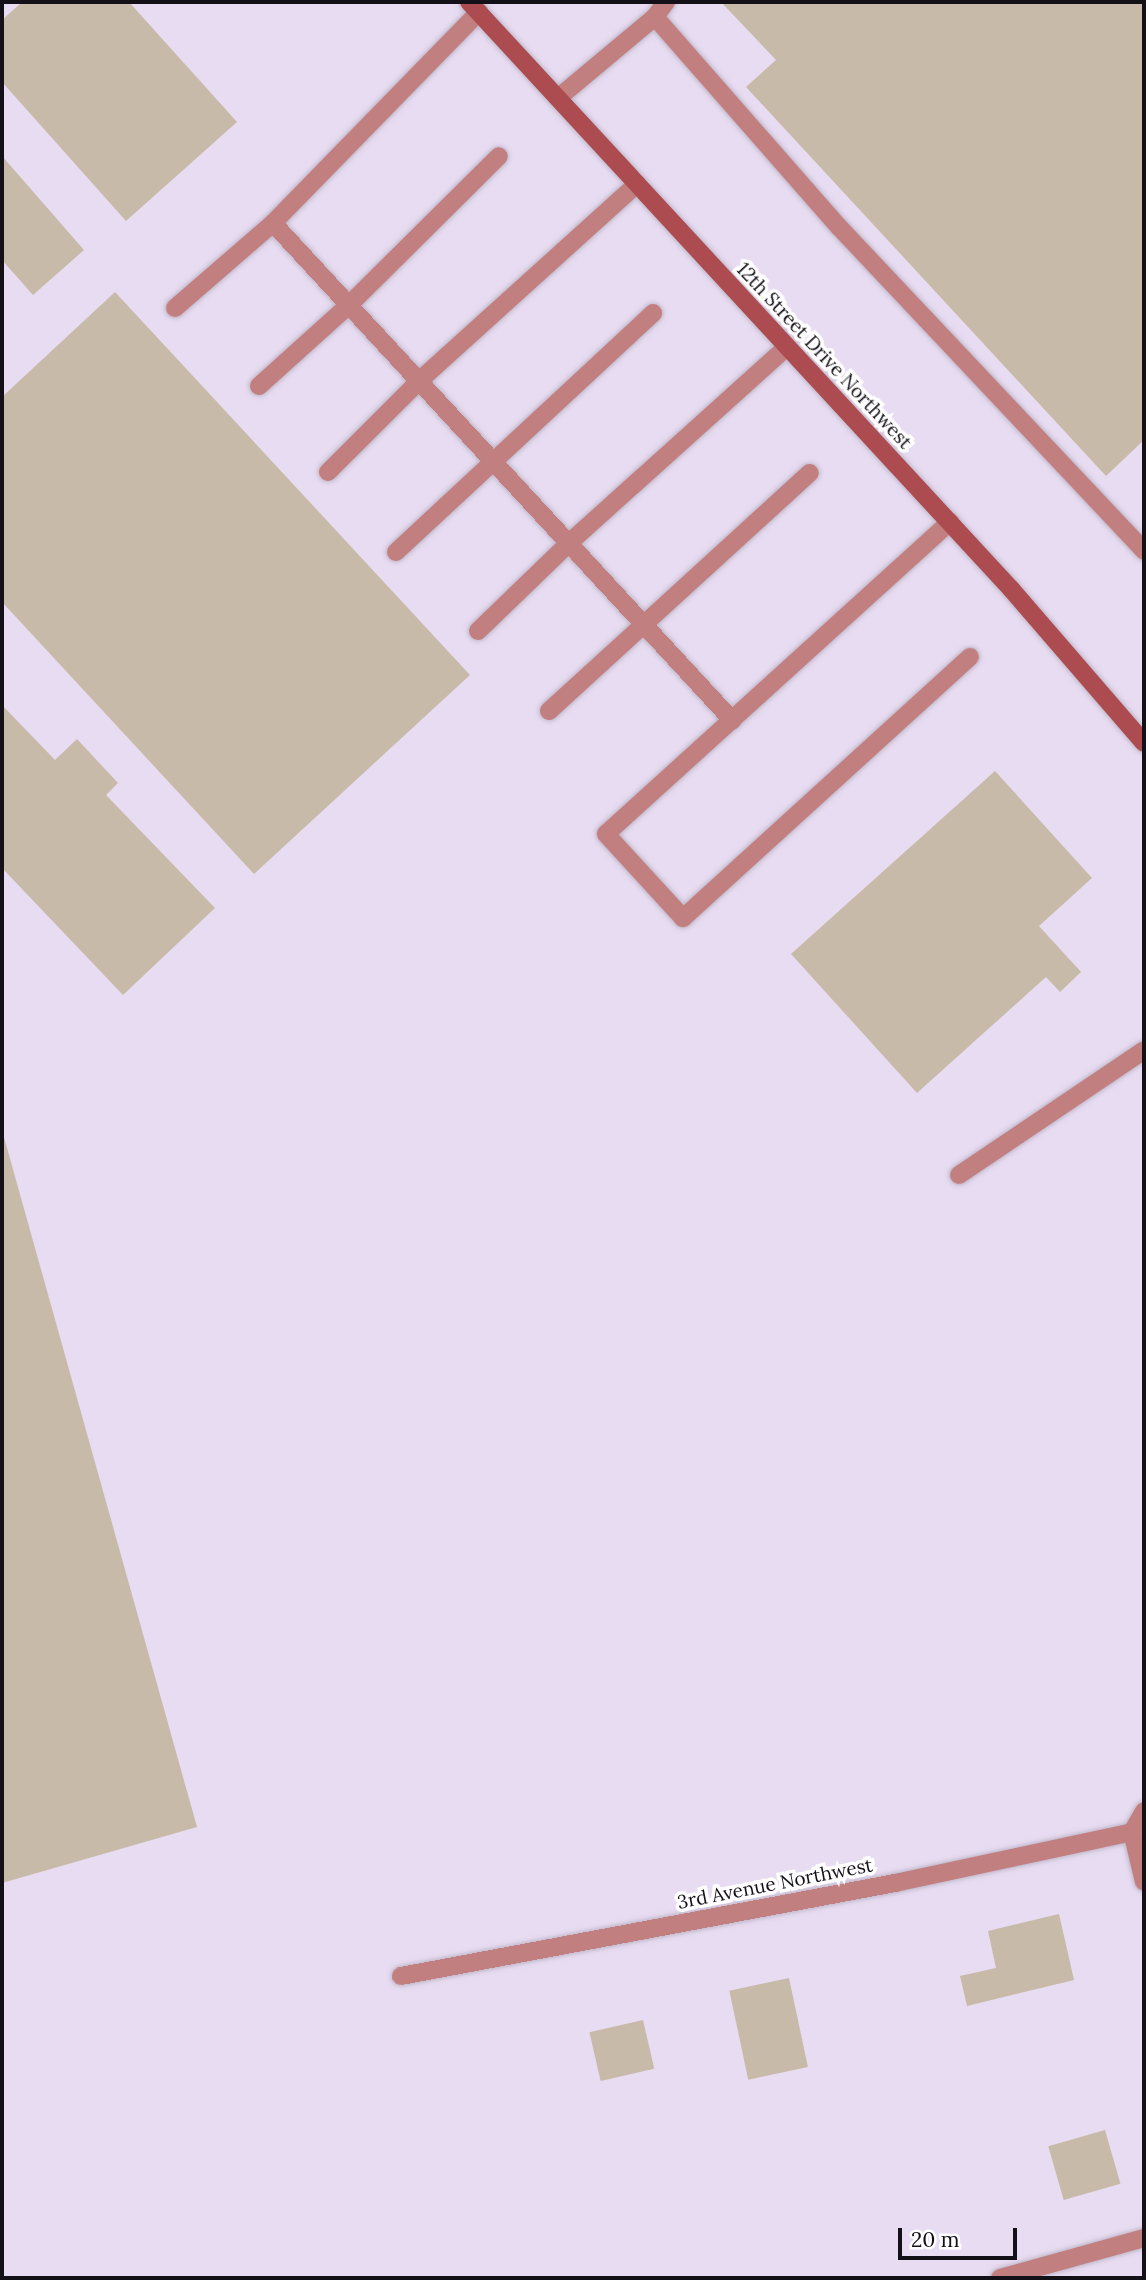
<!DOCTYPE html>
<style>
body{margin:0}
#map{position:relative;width:1146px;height:2280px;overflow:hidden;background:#e7dcf1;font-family:Lora,serif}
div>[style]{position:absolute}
.building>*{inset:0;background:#c8baa8;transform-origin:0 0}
.roads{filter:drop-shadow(0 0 2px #c1b7ca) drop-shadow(0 0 2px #c1b7ca)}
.lane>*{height:18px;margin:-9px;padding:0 9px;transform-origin:9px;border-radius:9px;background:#c27f80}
.street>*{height:18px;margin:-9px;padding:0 9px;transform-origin:9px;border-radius:9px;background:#c27f80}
.secondary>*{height:18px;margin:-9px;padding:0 9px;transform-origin:9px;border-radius:9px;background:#ac4c51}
span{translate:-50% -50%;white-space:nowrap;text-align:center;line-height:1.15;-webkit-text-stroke:7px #fff;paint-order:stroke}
.street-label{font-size:19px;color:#141017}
.frame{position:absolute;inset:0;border:4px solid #141017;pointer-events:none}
.scale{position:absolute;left:898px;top:2228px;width:119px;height:32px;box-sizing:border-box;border:4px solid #141017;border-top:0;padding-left:9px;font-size:21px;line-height:24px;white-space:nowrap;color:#141017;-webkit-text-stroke:5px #fff;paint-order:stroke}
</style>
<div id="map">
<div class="building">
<i style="clip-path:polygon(22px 2px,129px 2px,237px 122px,126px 221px,2px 82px,2px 20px)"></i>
<i style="clip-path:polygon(721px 2px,1144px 2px,1144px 440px,1106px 476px,746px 87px,776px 60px)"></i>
<i style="clip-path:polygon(2px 156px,84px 250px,33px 295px,2px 260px)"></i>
<i style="clip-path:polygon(115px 292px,470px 675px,254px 874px,2px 602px,2px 397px)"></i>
<i style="clip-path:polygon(2px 705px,55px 760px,77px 739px,118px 783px,106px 795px,215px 908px,123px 995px,2px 868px)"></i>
<i style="clip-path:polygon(995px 771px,1092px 878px,1039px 926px,1081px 972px,1060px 992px,1046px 977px,917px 1093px,791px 954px)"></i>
<i style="clip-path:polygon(2px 1130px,197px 1827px,2px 1883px)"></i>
<i style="clip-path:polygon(1059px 1914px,1074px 1980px,967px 2006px,960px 1976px,996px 1968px,988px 1931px)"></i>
<i style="left:789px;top:1978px;width:91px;height:61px;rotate:78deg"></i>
<i style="left:643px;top:2020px;width:50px;height:55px;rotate:77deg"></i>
<i style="left:1105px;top:2130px;width:56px;height:59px;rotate:74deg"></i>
</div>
<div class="roads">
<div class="lane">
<i style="left:479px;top:12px;width:295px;rotate:134.3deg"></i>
<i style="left:273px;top:223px;width:677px;rotate:47.28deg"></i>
<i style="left:655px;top:17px;width:19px;rotate:-54deg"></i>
<i style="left:558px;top:98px;width:126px;rotate:-39.9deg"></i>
<i style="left:655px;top:17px;width:279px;rotate:48.8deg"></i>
<i style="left:839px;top:227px;width:445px;rotate:46.7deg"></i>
<i style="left:175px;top:308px;width:130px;rotate:-40.9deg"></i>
<i style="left:259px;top:386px;width:121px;rotate:-42deg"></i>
<i style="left:349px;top:305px;width:211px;rotate:-44.8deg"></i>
<i style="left:328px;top:472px;width:129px;rotate:-45deg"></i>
<i style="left:419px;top:381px;width:294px;rotate:-42.1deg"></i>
<i style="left:950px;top:522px;width:464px;rotate:137.8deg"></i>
<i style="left:606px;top:834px;width:114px;rotate:47.5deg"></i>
<i style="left:683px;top:918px;width:388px;rotate:-42.3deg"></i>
<i style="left:396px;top:552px;width:351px;rotate:-42.9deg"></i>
<i style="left:478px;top:631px;width:127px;rotate:-44deg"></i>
<i style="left:569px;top:543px;width:293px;rotate:-42deg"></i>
<i style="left:549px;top:711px;width:353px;rotate:-42.4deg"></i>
<i style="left:959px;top:1175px;width:223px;rotate:-34deg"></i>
</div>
<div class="street">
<i style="left:1132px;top:1832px;width:51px;rotate:76.5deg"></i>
<i style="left:401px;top:1976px;width:503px;rotate:-10.66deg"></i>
<i style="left:895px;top:1883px;width:242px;rotate:-12.1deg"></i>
<i style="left:1132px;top:1832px;width:24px;rotate:-60deg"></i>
<i style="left:1000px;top:2278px;width:149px;rotate:-15.5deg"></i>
</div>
<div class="secondary">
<i style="left:469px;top:2px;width:799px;rotate:47.28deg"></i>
<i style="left:1011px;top:589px;width:203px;rotate:49.2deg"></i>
</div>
</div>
<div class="street-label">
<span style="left:824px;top:356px;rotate:47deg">12th Street Drive Northwest</span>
<span style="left:775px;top:1884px;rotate:-11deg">3rd Avenue Northwest</span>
</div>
<div class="frame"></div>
<div class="scale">20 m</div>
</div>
